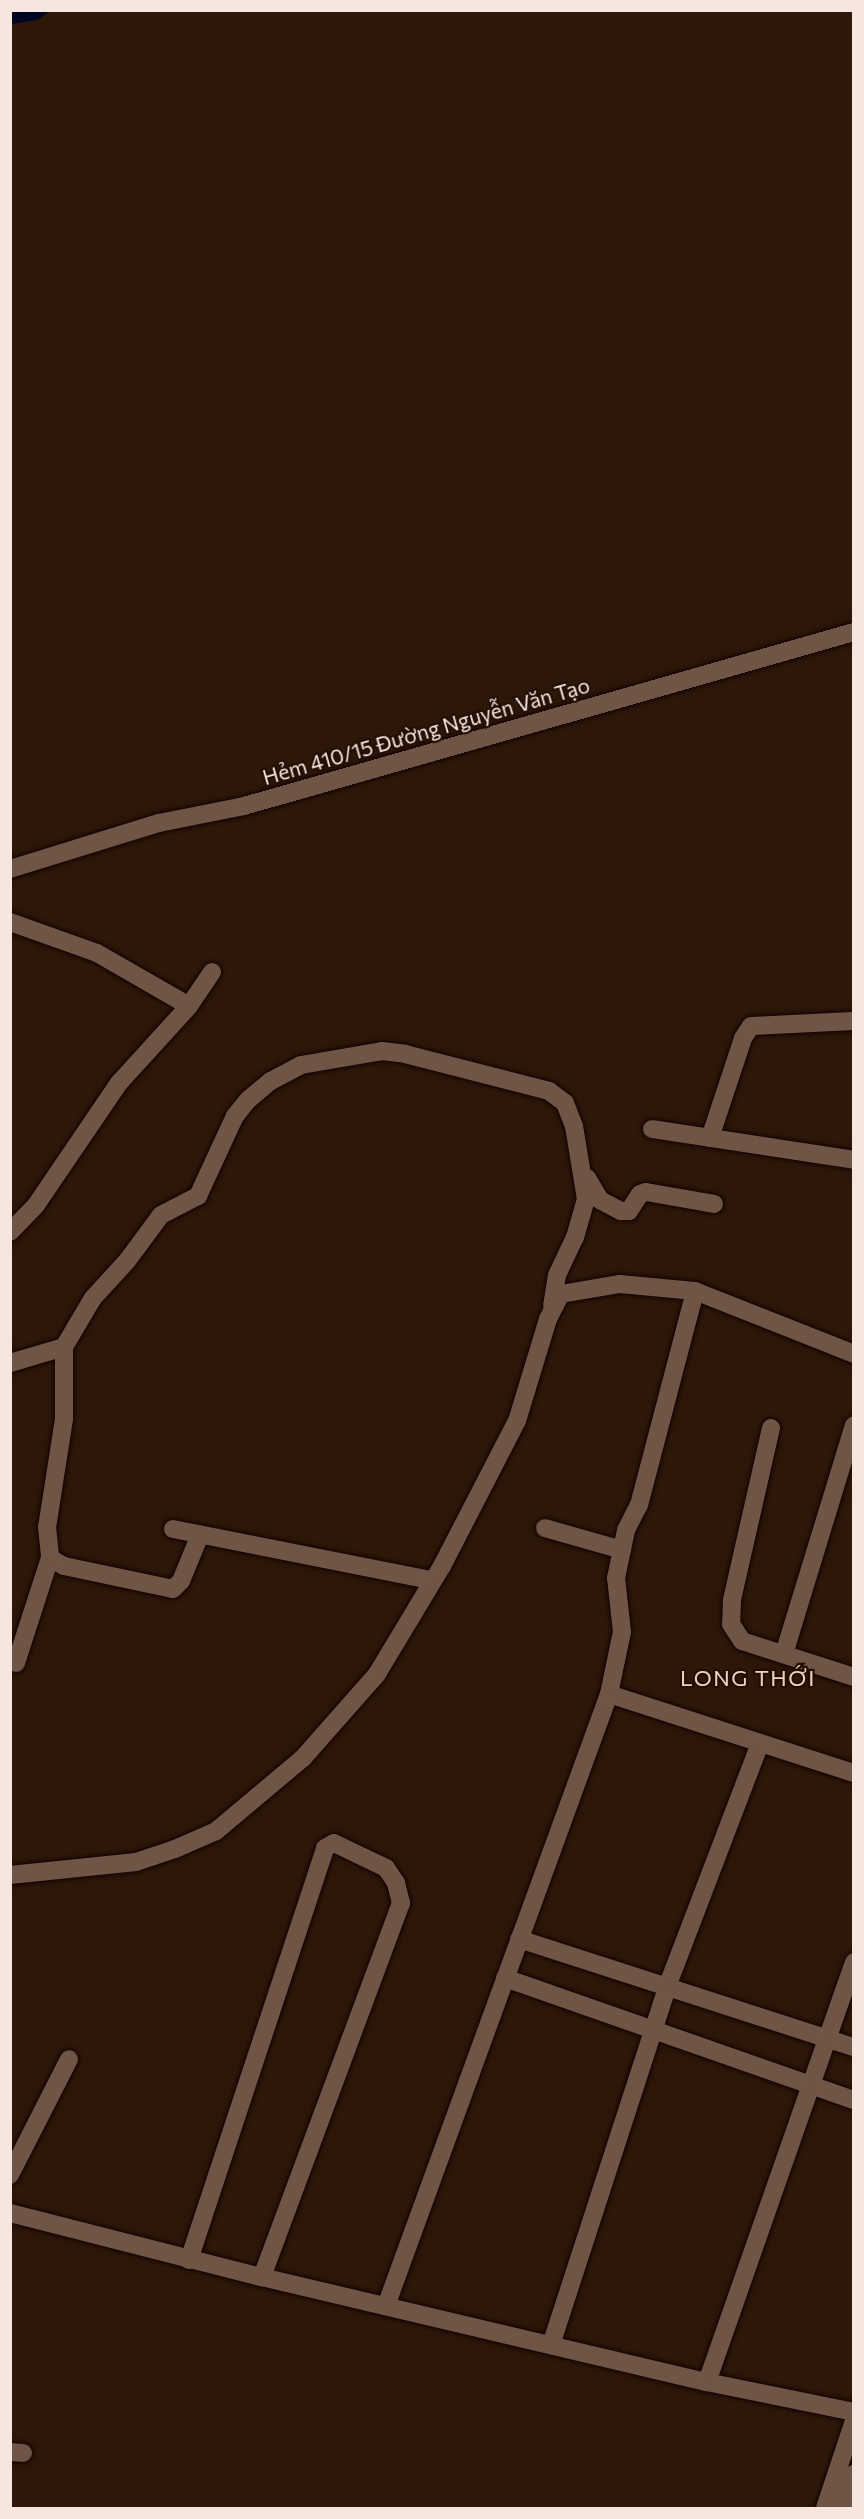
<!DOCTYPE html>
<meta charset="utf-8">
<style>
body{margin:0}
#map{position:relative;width:864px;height:2519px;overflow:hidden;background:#2d1709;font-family:Commissioner,sans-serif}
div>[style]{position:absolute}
.water>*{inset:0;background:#000520}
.roads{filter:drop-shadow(0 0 2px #140300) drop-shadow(0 0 2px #140300)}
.minor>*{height:18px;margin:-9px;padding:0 9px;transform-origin:9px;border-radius:9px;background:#6f5546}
span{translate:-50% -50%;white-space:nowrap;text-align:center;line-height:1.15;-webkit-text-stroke:4.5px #220e03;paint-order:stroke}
.street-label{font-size:21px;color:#f6e6dd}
.neighbourhood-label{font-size:22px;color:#f0d1c0;letter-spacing:1.5px}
.frame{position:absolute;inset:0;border:12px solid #f6e6dd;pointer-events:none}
</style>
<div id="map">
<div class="water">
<i style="clip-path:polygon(10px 11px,11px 10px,49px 11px,38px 20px,11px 24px)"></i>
</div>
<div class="roads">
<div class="minor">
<i style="left:10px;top:869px;width:156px;rotate:-17.2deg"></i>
<i style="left:159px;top:823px;width:87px;rotate:-11.3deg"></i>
<i style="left:244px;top:806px;width:634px;rotate:-15.92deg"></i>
<i style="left:10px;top:922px;width:92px;rotate:19.6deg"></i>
<i style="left:97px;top:953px;width:106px;rotate:29.9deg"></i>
<i style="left:652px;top:1129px;width:204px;rotate:8.7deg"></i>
<i style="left:710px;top:1138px;width:105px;rotate:-71.7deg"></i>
<i style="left:743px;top:1038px;width:14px;rotate:-56deg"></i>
<i style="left:751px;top:1026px;width:103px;rotate:-2.8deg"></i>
<i style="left:587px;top:1178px;width:26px;rotate:59deg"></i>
<i style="left:600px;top:1200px;width:24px;rotate:28deg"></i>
<i style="left:621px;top:1211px;width:8px"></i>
<i style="left:629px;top:1211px;width:20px;rotate:-57deg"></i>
<i style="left:640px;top:1194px;width:6px;rotate:-18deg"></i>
<i style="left:646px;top:1192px;width:69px;rotate:10deg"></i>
<i style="left:10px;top:1232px;width:37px;rotate:-46deg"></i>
<i style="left:36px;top:1205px;width:148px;rotate:-55.8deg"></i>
<i style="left:119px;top:1083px;width:104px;rotate:-47.7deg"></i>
<i style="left:189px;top:1006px;width:41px;rotate:-55.9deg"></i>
<i style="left:64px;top:1347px;width:72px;rotate:90deg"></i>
<i style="left:64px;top:1419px;width:109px;rotate:98.9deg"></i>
<i style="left:47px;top:1527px;width:31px;rotate:84deg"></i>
<i style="left:50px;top:1558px;width:16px;rotate:30deg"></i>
<i style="left:64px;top:1566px;width:111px;rotate:11.9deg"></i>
<i style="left:173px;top:1589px;width:11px;rotate:-45deg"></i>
<i style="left:181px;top:1581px;width:50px;rotate:-67.6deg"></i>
<i style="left:10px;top:1363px;width:56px;rotate:-16.5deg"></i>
<i style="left:64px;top:1347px;width:57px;rotate:-59.4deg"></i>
<i style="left:93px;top:1298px;width:50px;rotate:-47.4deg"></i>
<i style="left:127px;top:1261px;width:57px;rotate:-53.5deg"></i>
<i style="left:161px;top:1215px;width:42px;rotate:-27.2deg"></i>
<i style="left:198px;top:1196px;width:88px;rotate:-65.2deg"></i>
<i style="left:235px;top:1116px;width:21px;rotate:-51deg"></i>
<i style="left:248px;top:1100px;width:30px;rotate:-40deg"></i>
<i style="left:271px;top:1081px;width:34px;rotate:-28deg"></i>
<i style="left:301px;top:1065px;width:82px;rotate:-9.8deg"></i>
<i style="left:382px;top:1051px;width:23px;rotate:7deg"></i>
<i style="left:405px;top:1054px;width:149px;rotate:14.4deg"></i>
<i style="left:549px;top:1091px;width:20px;rotate:37deg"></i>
<i style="left:565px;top:1103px;width:25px;rotate:69deg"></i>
<i style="left:574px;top:1126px;width:74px;rotate:80.7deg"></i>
<i style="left:586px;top:1199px;width:40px;rotate:106deg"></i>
<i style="left:575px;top:1237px;width:42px;rotate:115.3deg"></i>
<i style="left:557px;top:1275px;width:31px;rotate:99deg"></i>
<i style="left:771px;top:1428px;width:176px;rotate:102.8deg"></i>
<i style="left:732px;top:1600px;width:24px;rotate:92deg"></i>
<i style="left:731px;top:1624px;width:20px;rotate:57deg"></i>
<i style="left:742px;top:1641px;width:118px;rotate:17.8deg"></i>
<i style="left:545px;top:1528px;width:80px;rotate:15.9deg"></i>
<i style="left:173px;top:1529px;width:263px;rotate:11.2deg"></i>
<i style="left:784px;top:1654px;width:239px;rotate:-73deg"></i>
<i style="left:16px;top:1663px;width:110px;rotate:-72.1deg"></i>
<i style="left:609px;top:1694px;width:63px;rotate:-78.2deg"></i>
<i style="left:622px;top:1632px;width:54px;rotate:-96.3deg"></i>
<i style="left:616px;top:1578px;width:49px;rotate:-78.2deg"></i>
<i style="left:626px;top:1530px;width:28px;rotate:-63deg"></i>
<i style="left:639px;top:1505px;width:221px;rotate:-75.3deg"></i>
<i style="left:10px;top:1875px;width:127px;rotate:-5.9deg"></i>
<i style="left:136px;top:1862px;width:41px;rotate:-18.4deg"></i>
<i style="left:175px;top:1849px;width:45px;rotate:-23.7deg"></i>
<i style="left:216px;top:1831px;width:114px;rotate:-40deg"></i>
<i style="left:303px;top:1758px;width:112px;rotate:-48.6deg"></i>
<i style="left:377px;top:1674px;width:126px;rotate:-59deg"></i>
<i style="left:442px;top:1566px;width:163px;rotate:-62.7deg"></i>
<i style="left:517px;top:1421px;width:107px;rotate:-73.1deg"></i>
<i style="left:548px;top:1319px;width:28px;rotate:-63deg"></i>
<i style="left:561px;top:1294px;width:60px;rotate:-9.6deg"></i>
<i style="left:620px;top:1284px;width:75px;rotate:5.3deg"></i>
<i style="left:695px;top:1291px;width:171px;rotate:21.6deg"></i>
<i style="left:519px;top:1939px;width:352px;rotate:17.9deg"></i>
<i style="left:505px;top:1978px;width:370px;rotate:19.3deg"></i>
<i style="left:10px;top:2175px;width:130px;rotate:-63deg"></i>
<i style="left:10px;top:2213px;width:260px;rotate:14.3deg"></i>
<i style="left:262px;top:2277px;width:457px;rotate:13.3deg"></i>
<i style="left:707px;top:2382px;width:150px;rotate:11.5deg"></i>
<i style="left:189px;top:2260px;width:434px;rotate:-71.7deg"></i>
<i style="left:325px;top:1848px;width:10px;rotate:-29deg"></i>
<i style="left:334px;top:1843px;width:58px;rotate:25.7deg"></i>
<i style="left:386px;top:1868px;width:18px;rotate:56deg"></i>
<i style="left:396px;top:1883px;width:21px;rotate:76deg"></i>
<i style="left:401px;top:1903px;width:399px;rotate:110.4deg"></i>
<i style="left:386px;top:2306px;width:651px;rotate:-69.98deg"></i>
<i style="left:609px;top:1694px;width:257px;rotate:17.9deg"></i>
<i style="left:551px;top:2345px;width:376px;rotate:-72deg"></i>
<i style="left:667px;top:1987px;width:261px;rotate:-69.1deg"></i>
<i style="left:707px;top:2382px;width:445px;rotate:-70.7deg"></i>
<i style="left:10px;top:2452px;width:13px;rotate:4deg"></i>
<i style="left:825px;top:2508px;width:92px;rotate:-71.6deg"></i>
<i style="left:842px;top:2508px;width:36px;rotate:-71deg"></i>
</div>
</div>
<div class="street-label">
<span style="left:426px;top:731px;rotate:-16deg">Hẻm 410/15 Đường Nguyễn Văn Tạo</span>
</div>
<div class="neighbourhood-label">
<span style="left:748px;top:1678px">LONG THỚI</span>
</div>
<div class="frame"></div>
</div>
